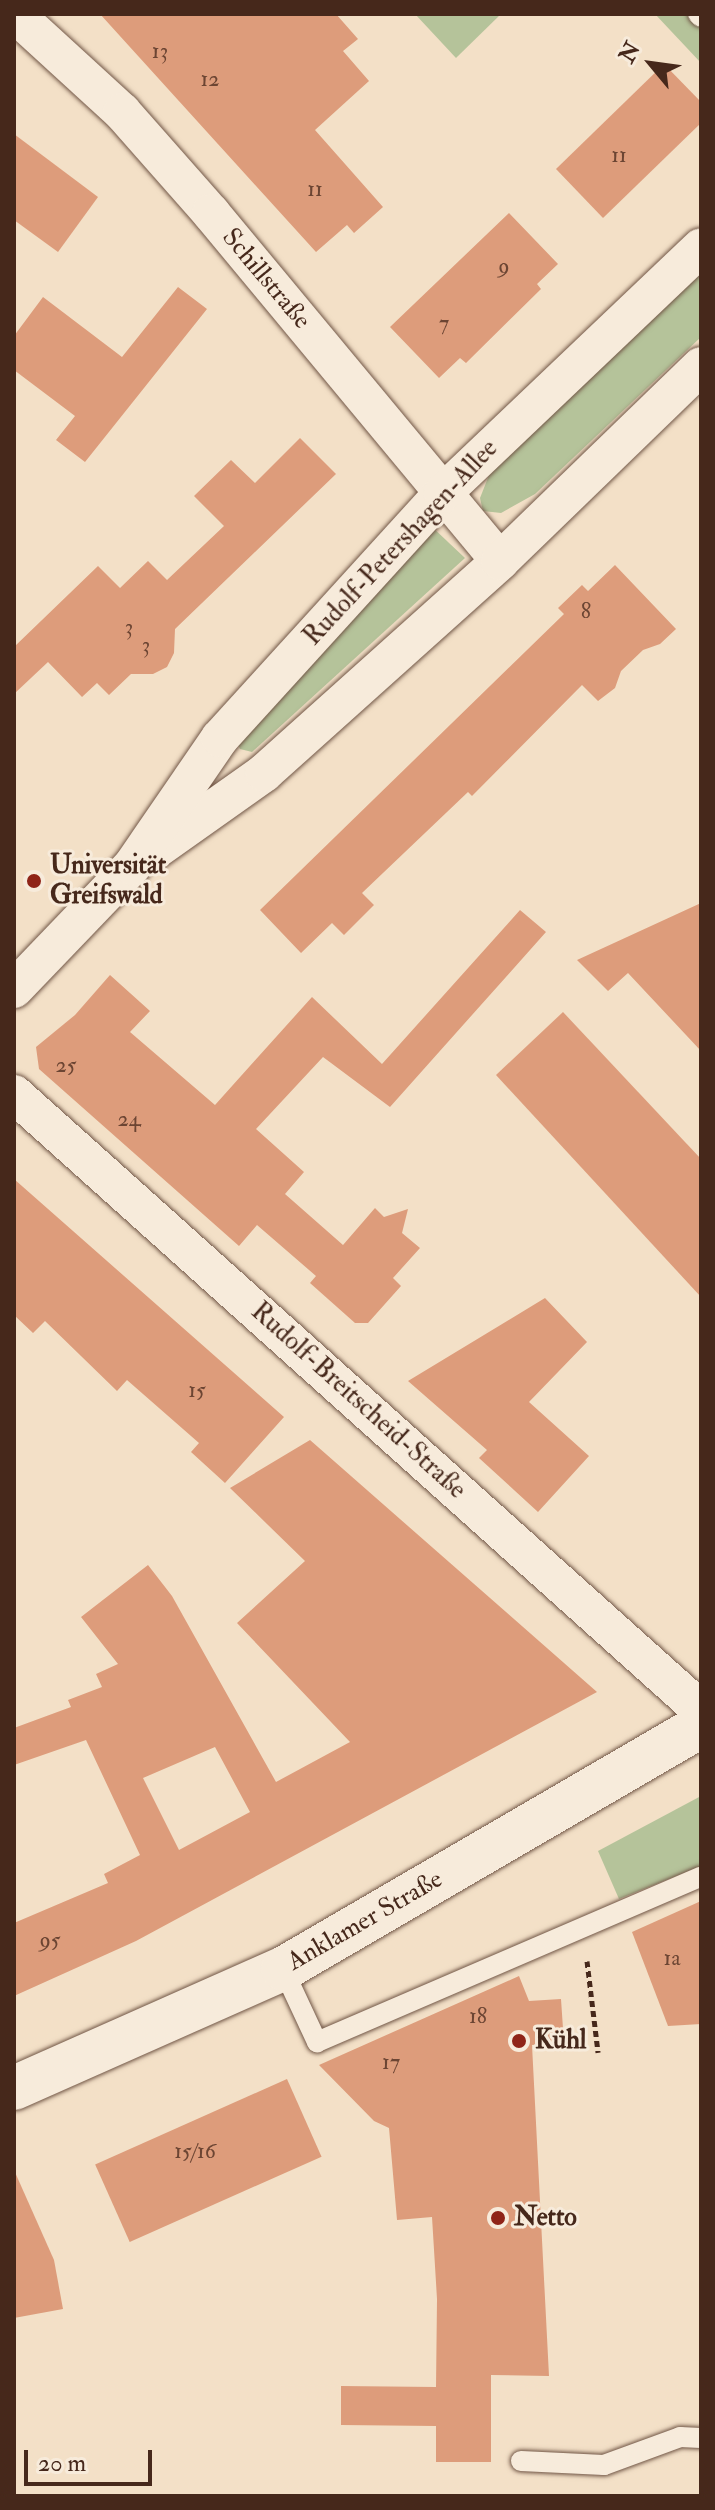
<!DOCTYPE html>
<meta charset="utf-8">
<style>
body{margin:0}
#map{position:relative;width:715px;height:2510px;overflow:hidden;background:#f3e0c7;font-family:"IM FELL Double Pica",serif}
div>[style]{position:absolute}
.green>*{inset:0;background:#b5c39a}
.building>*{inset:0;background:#dd9c7b;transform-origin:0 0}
.path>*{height:5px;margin-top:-2.5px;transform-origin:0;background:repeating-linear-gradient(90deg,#46281b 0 6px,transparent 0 10px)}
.roads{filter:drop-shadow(0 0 2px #715646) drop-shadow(0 0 2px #715646)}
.service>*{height:20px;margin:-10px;padding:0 10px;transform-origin:10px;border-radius:10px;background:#f7ebdb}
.minor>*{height:38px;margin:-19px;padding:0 19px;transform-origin:19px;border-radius:19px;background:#f7ebdb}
.secondary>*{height:44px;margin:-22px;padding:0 22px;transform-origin:22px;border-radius:22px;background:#f7ebdb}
.dots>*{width:22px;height:22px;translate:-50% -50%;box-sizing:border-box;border:4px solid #f7ebdb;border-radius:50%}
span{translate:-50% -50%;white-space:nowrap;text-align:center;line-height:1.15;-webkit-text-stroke:6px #f7ebdb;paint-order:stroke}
.number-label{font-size:22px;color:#6c4533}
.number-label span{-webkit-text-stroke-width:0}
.street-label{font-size:26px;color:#46281b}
.poi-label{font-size:26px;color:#46281b;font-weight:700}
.left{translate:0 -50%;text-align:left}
.frame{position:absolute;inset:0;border:16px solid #46281b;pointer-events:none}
.north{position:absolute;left:611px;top:24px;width:80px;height:80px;-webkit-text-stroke:6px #f7ebdb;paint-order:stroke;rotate:299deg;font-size:22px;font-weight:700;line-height:32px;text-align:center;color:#46281b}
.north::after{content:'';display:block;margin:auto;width:28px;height:36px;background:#46281b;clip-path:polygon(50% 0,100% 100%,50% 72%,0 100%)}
.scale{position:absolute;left:24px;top:2450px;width:128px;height:36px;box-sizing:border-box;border:4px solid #46281b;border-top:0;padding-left:10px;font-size:24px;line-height:28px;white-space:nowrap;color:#46281b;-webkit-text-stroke:6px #f7ebdb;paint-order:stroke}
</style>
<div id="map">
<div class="green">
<i style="clip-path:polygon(415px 14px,501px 14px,456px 58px)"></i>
<i style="clip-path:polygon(655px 14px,701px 14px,701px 63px)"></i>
<i style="clip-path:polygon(701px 267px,701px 337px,535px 494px,501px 513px,483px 511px,480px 498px,493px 465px)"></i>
<i style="clip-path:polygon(430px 525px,465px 558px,252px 752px,240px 749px,236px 740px)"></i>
<i style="clip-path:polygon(701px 1796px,701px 1866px,619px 1899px,598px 1851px)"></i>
</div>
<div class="building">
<i style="clip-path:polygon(100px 14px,336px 14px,358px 39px,343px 51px,369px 81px,315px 130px,383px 207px,354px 233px,347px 225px,316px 252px)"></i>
<i style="clip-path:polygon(664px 64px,701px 102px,701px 123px,603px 218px,556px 169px)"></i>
<i style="clip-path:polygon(14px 134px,98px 197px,58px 252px,14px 220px)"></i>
<i style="clip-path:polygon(509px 213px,558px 264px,537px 284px,541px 289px,466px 363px,460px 358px,439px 378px,390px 327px)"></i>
<i style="clip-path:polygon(178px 287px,207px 309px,85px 462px,56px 440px,75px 416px,14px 370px,14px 336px,43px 297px,122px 357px)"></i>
<i style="clip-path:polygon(300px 438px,336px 474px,175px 629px,174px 653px,167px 667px,153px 674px,131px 674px,109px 695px,97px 683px,82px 697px,48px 662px,14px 694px,14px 647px,98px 566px,120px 588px,148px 561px,167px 580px,224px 526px,194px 496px,231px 460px,255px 483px)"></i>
<i style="clip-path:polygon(615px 565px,676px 629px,660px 644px,643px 650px,621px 671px,615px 688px,598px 701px,582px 685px,472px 796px,468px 792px,362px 893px,374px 905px,344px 935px,332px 923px,301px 953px,260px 910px,564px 614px,558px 608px,582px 585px,588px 591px)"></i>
<i style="clip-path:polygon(701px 903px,701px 1051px,628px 973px,608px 991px,577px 960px)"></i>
<i style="clip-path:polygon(520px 910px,546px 932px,390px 1107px,323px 1057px,256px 1129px,304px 1172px,285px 1194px,343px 1245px,375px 1208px,384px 1217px,408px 1209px,402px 1233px,420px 1248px,393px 1278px,401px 1286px,368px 1323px,355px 1323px,310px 1283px,316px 1276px,257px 1225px,239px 1246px,39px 1069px,36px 1047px,75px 1015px,110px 975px,150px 1011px,130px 1032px,215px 1105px,312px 997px,382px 1064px)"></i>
<i style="clip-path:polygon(563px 1012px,701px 1159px,701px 1297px,496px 1075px)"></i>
<i style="clip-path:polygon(14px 1179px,284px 1417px,225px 1483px,191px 1452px,199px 1443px,127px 1380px,117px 1391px,45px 1321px,33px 1333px,14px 1315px)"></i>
<i style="clip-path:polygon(545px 1298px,587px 1342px,529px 1402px,589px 1456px,538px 1512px,479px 1458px,487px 1450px,408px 1381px)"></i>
<i style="clip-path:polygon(evenodd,310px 1440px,597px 1692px,136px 1941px,14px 1996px,14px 1923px,108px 1883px,104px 1874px,140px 1855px,86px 1740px,14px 1765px,14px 1728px,71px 1707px,68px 1700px,102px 1687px,96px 1674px,118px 1664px,81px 1617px,148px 1565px,172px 1596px,276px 1782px,350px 1742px,237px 1623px,305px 1561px,230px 1488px,310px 1440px,215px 1747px,250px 1812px,179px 1850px,143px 1778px,215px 1747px)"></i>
<i style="clip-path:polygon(701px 1901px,701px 2024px,668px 2026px,632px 1932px)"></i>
<i style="clip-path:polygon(519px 1976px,529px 2001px,561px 1999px,564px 2043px,532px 2045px,549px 2376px,491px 2375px,491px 2462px,436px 2462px,436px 2426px,341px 2425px,341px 2386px,436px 2387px,437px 2299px,432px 2217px,397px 2220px,389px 2128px,374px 2121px,319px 2065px)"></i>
<i style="left:287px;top:2079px;width:85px;height:210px;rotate:66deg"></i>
<i style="clip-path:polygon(14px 2170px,54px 2260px,63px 2309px,14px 2318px)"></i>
</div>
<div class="path">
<i style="left:587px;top:1961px;width:92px;rotate:83.1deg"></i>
</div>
<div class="roads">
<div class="service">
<i style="left:698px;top:14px;width:4px;rotate:45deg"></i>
<i style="left:283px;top:1969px;width:81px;rotate:65deg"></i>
<i style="left:317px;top:2042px;width:418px;rotate:-23.3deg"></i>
<i style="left:521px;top:2461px;width:83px;rotate:2.8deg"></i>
<i style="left:604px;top:2465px;width:81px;rotate:-20.2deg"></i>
<i style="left:680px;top:2437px;width:21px;rotate:3deg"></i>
</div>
<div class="minor">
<i style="left:15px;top:14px;width:145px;rotate:42.5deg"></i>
<i style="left:122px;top:112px;width:135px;rotate:48.6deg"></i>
<i style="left:211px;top:213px;width:452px;rotate:50.3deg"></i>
<i style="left:154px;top:851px;width:135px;rotate:-35.3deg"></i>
<i style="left:264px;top:773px;width:317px;rotate:-41.9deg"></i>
<i style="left:500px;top:561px;width:280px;rotate:-44.1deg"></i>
<i style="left:14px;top:989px;width:170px;rotate:-46.2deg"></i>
<i style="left:132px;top:866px;width:155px;rotate:-55.5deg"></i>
<i style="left:220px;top:738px;width:331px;rotate:-47.7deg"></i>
<i style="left:443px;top:493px;width:356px;rotate:-43.6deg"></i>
<i style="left:14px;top:1094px;width:923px;rotate:41.88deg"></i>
</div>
<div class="secondary">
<i style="left:14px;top:2088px;width:294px;rotate:-23.9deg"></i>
<i style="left:283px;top:1969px;width:484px;rotate:-30.2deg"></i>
</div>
</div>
<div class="dots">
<i style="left:34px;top:881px;background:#8f2418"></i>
<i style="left:519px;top:2041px;background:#8f2418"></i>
<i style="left:498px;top:2218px;background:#8f2418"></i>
</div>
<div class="number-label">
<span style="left:160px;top:52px">13</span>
<span style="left:210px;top:80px">12</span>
<span style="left:619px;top:156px">11</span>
<span style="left:315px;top:190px">11</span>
<span style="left:504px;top:267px">9</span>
<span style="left:444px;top:324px">7</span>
<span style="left:586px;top:612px">8</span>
<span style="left:129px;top:628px">3</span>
<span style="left:146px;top:646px">3</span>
<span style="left:66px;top:1066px">25</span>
<span style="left:129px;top:1120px">24</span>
<span style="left:197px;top:1391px">15</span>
<span style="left:50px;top:1941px">95</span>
<span style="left:672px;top:1959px">1a</span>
<span style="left:478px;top:2017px">18</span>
<span style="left:391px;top:2063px">17</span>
<span style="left:195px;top:2152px">15/16</span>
</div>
<div class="street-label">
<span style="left:266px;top:279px;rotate:50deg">Schillstraße</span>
<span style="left:401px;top:543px;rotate:-47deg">Rudolf-Petershagen-Allee</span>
<span style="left:358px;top:1401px;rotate:42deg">Rudolf-Breitscheid-Straße</span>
<span style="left:365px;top:1921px;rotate:-30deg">Anklamer Straße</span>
</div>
<div class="poi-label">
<span class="left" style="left:50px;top:881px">Universität<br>Greifswald</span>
<span class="left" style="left:535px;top:2041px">Kühl</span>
<span class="left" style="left:514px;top:2218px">Netto</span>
</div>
<div class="frame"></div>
<div class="north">N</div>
<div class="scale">20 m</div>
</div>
